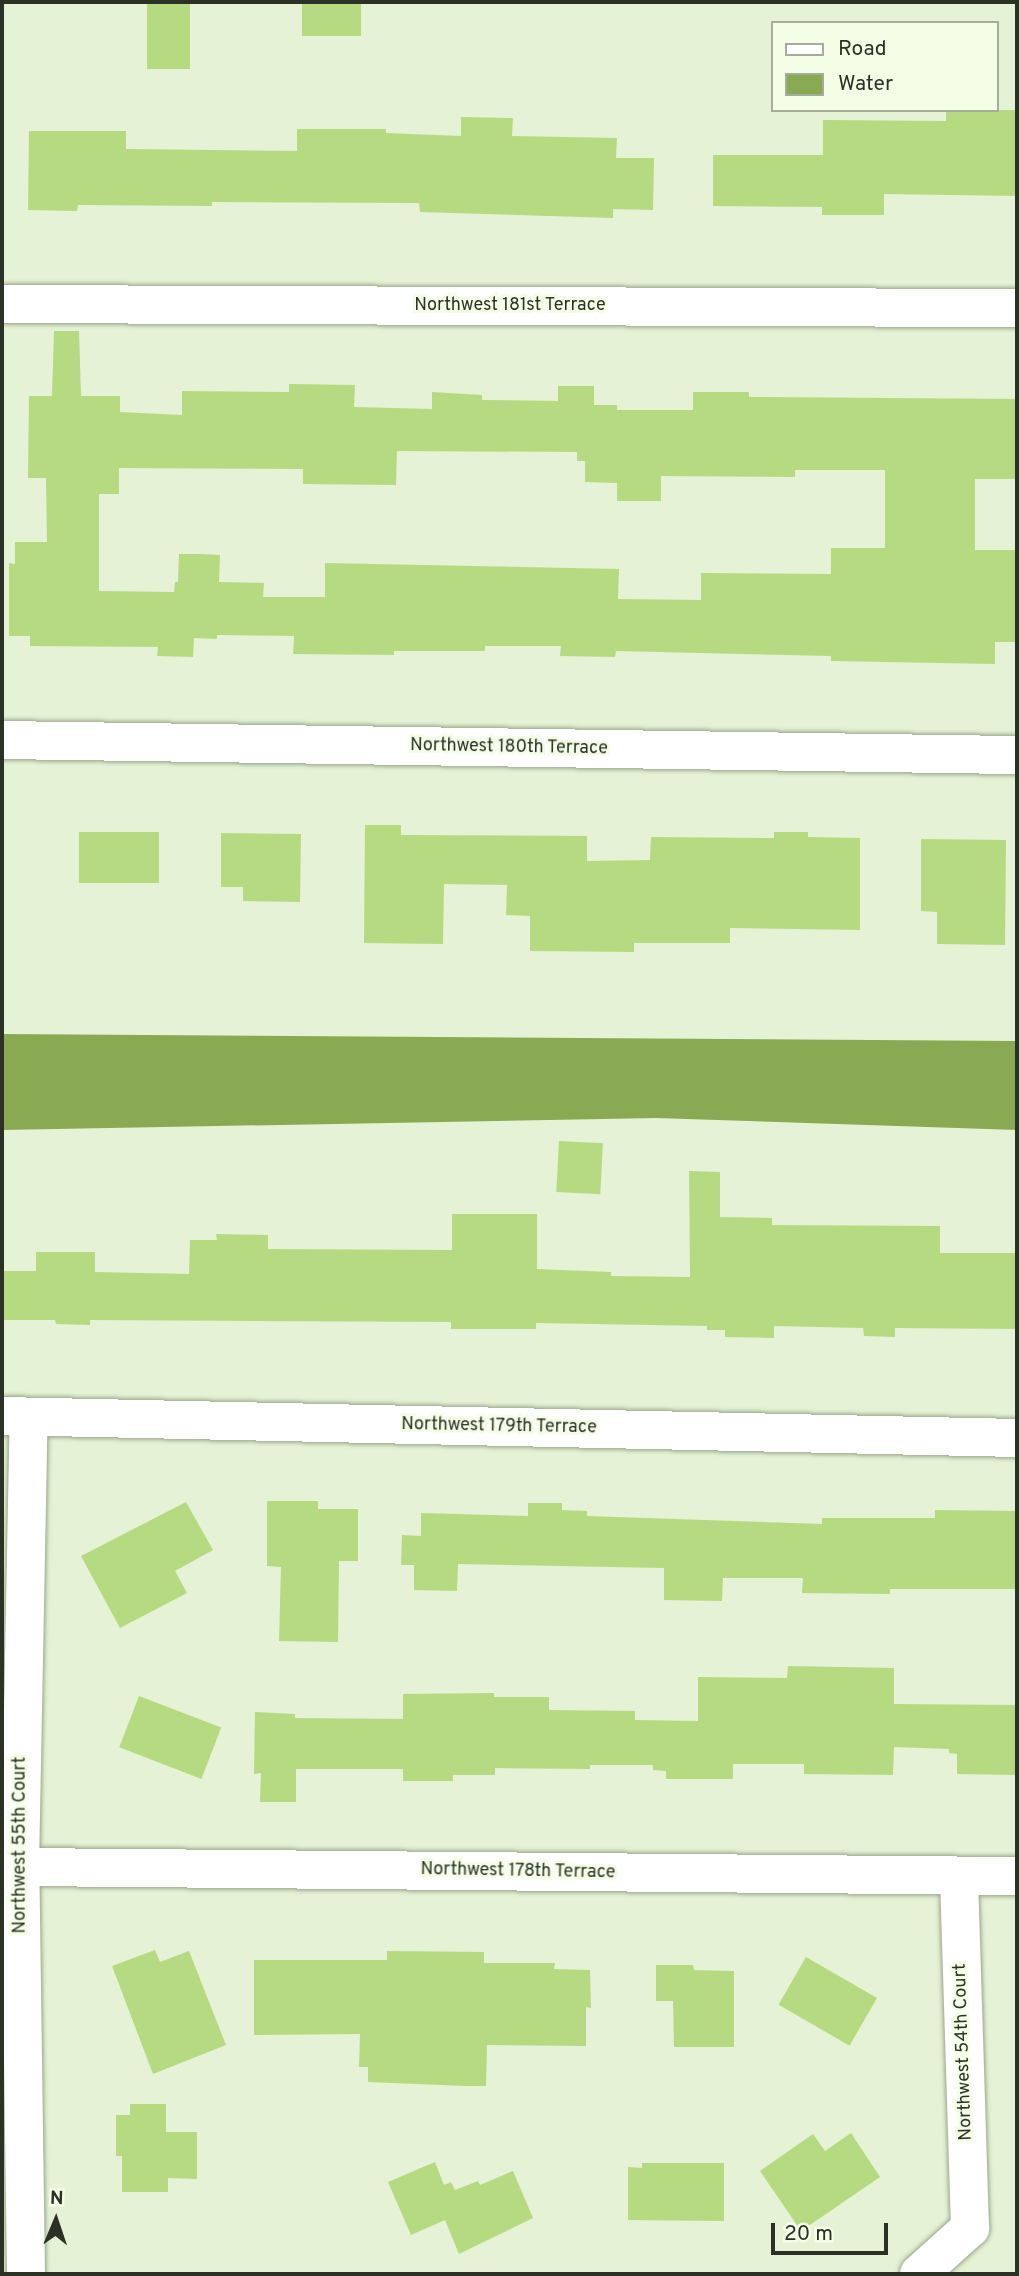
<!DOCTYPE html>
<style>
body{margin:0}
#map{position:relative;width:1019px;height:2276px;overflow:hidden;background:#e5f2d5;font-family:Overpass,sans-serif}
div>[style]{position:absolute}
.water>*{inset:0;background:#89aa53}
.building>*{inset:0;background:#b6da81;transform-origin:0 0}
.roads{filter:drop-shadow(0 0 2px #9aa68c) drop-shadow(0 0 2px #9aa68c)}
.street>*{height:38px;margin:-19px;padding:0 19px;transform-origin:19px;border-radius:19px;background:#fff}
span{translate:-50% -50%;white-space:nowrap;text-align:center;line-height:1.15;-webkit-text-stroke:6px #f4fee7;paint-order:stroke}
.street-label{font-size:18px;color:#2c3126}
.frame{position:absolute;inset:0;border:4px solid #2c3126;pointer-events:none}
.legend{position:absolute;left:771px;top:21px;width:228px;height:91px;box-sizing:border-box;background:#f4fee7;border:2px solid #a4ac9a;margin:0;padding:9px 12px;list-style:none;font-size:21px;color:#2c3126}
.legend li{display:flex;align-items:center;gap:14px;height:35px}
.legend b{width:35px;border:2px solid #a4ac9a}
.north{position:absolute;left:21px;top:2185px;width:70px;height:70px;-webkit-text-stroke:5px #f4fee7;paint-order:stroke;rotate:2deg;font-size:19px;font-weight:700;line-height:28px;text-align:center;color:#2c3126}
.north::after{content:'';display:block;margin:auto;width:24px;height:32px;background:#2c3126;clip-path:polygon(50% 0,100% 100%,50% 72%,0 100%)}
.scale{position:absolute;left:771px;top:2223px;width:117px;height:32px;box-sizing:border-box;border:4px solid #2c3126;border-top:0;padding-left:9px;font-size:21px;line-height:24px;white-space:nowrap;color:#2c3126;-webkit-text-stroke:5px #f4fee7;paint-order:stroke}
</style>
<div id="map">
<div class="water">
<i style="clip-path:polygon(2px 1034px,1017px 1041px,1017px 1130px,656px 1118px,2px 1130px)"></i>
</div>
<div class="building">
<i style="left:147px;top:2px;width:43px;height:67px"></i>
<i style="left:302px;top:2px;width:59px;height:34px"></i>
<i style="clip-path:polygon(946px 110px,1017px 110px,1017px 196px,884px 194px,884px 215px,822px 215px,822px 207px,713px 206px,713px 155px,823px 155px,823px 120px,946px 121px)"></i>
<i style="clip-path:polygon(461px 117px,513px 118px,512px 136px,617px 138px,616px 158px,654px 158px,653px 210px,613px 209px,613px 218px,420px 212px,419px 203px,212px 202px,212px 206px,78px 205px,77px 211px,28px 210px,29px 131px,126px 131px,126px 149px,297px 151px,297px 129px,386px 129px,386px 133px,461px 136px)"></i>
<i style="clip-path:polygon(evenodd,54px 331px,79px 331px,81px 396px,120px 396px,120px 412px,182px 415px,182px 391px,289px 392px,289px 384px,355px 385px,354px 407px,432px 409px,432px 392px,482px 395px,482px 400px,558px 401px,558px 386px,594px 386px,594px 405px,617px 405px,617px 410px,693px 410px,693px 392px,749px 392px,749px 397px,1017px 399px,1017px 479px,975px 479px,975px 550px,1017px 550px,1017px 642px,995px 642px,995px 664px,831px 661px,831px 656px,616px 651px,615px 657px,560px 656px,561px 646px,485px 646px,485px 651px,394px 651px,394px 655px,293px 654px,294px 636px,217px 635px,217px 639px,194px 638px,193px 657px,157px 656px,158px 647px,30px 646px,30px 636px,9px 636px,9px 563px,15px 564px,15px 542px,47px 542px,46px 478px,28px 478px,29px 396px,52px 396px,54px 331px,397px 451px,577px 452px,577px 461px,585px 461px,585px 482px,617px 483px,617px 501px,661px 501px,661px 476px,795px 477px,795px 470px,885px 470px,885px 548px,831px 548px,831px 574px,701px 573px,701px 600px,618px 599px,619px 569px,325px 563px,325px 597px,263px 597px,264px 583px,219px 582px,220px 555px,200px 554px,179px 554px,178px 582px,175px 582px,174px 592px,99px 591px,99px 494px,119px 494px,119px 468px,303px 469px,303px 484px,396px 485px,397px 451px)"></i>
<i style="clip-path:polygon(365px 825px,401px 825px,401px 835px,587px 836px,587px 861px,650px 860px,651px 837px,774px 838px,774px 832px,808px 832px,808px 837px,860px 838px,860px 930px,730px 928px,730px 943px,634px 943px,634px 952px,530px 951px,530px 916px,506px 915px,507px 885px,444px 884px,443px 944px,364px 943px)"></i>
<i style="left:159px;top:832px;width:51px;height:80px;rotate:90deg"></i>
<i style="clip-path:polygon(221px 833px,301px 834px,300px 902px,243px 901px,243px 887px,221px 887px)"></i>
<i style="clip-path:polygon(921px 839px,1006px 840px,1005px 945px,937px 944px,937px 912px,921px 911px)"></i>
<i style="left:559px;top:1141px;width:44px;height:51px;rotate:3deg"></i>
<i style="clip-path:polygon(689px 1171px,720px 1172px,720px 1217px,772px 1218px,772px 1225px,940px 1226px,940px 1253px,1017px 1253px,1017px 1329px,895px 1328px,895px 1337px,864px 1336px,863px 1328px,774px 1326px,774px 1338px,725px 1337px,725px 1330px,707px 1330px,707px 1326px,536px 1323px,536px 1329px,451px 1329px,451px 1322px,90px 1320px,90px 1325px,56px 1324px,55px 1320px,2px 1320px,2px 1271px,36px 1271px,36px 1252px,95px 1252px,95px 1272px,189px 1274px,190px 1240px,217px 1240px,216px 1234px,268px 1235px,268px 1249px,452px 1250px,452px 1214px,537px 1214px,537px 1269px,611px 1272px,611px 1276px,690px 1277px)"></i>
<i style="clip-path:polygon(267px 1501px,318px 1501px,318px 1509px,358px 1509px,358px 1561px,339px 1561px,338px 1642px,279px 1641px,281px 1567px,267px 1566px)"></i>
<i style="clip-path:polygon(186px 1502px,213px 1550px,175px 1571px,187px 1593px,120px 1628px,81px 1556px)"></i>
<i style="clip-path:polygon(528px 1503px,562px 1503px,562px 1510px,587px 1511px,587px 1516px,822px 1524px,822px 1518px,935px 1518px,935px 1510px,1017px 1511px,1017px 1589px,890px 1589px,890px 1594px,802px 1593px,803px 1578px,723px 1578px,722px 1601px,664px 1600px,664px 1568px,458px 1564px,457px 1591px,414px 1590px,414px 1565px,401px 1565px,402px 1535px,421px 1536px,421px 1513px,528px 1516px)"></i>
<i style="clip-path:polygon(788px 1666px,894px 1668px,894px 1704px,1017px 1705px,1017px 1775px,957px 1774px,957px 1754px,949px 1753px,949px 1749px,894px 1747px,893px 1775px,804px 1774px,804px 1764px,733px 1764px,733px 1779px,666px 1779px,666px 1771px,653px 1770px,653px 1765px,590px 1765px,590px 1769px,495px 1768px,495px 1775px,453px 1775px,453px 1781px,403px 1781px,403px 1769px,296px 1769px,296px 1802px,260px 1802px,261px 1773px,254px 1774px,255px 1712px,295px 1714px,295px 1718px,403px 1719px,403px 1694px,494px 1693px,494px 1697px,549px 1697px,549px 1710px,635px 1711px,635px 1720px,698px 1721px,698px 1677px,787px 1678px)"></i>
<i style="left:139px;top:1696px;width:88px;height:55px;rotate:21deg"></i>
<i style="clip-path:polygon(155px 1950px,160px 1962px,189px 1951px,226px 2045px,153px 2074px,112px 1966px)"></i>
<i style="clip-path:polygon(387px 1951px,484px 1952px,484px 1963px,555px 1963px,554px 1969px,590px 1970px,591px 2008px,586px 2007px,586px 2046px,487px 2045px,486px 2086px,465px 2086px,368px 2082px,368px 2067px,359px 2067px,360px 2034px,254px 2035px,254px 1960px,387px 1960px)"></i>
<i style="left:806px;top:1957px;width:82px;height:55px;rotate:30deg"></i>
<i style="clip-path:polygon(656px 1965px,693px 1965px,694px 1970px,734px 1971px,734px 2047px,674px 2047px,673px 2001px,656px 2001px)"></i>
<i style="clip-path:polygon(130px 2104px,166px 2104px,166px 2132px,197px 2132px,197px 2179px,168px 2178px,168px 2192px,122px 2192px,122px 2156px,116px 2156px,116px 2115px,130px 2115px)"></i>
<i style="clip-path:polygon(851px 2133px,880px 2177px,801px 2231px,760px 2171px,813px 2134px,825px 2151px)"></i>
<i style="clip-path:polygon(435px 2162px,444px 2185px,451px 2182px,455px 2190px,478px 2181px,480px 2185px,513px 2171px,533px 2218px,459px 2254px,445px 2220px,411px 2235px,388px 2182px)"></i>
<i style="clip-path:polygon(642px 2163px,724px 2163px,724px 2221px,628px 2220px,628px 2167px,642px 2168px)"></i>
</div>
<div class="roads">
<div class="street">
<i style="left:2px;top:304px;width:1015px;rotate:0.23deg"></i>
<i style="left:2px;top:740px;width:1015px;rotate:0.85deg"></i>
<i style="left:2px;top:1416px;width:1015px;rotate:1.24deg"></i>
<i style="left:20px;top:1867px;width:997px;rotate:0.52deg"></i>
<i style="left:26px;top:2274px;width:407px;rotate:-90.8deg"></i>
<i style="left:20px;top:1867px;width:450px;rotate:-88.9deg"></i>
<i style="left:919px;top:2274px;width:69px;rotate:-42deg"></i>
<i style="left:970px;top:2228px;width:352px;rotate:-91.8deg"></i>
</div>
</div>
<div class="street-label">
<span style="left:510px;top:306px">Northwest 181st Terrace</span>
<span style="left:509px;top:748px;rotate:1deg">Northwest 180th Terrace</span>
<span style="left:499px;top:1427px;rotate:1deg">Northwest 179th Terrace</span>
<span style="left:21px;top:1845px;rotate:-90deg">Northwest 55th Court</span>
<span style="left:518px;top:1872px;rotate:1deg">Northwest 178th Terrace</span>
<span style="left:964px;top:2052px;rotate:-92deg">Northwest 54th Court</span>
</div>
<div class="frame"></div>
<ul class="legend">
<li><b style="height:9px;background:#fff"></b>Road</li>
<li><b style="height:19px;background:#89aa53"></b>Water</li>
</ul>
<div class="north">N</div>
<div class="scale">20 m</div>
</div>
